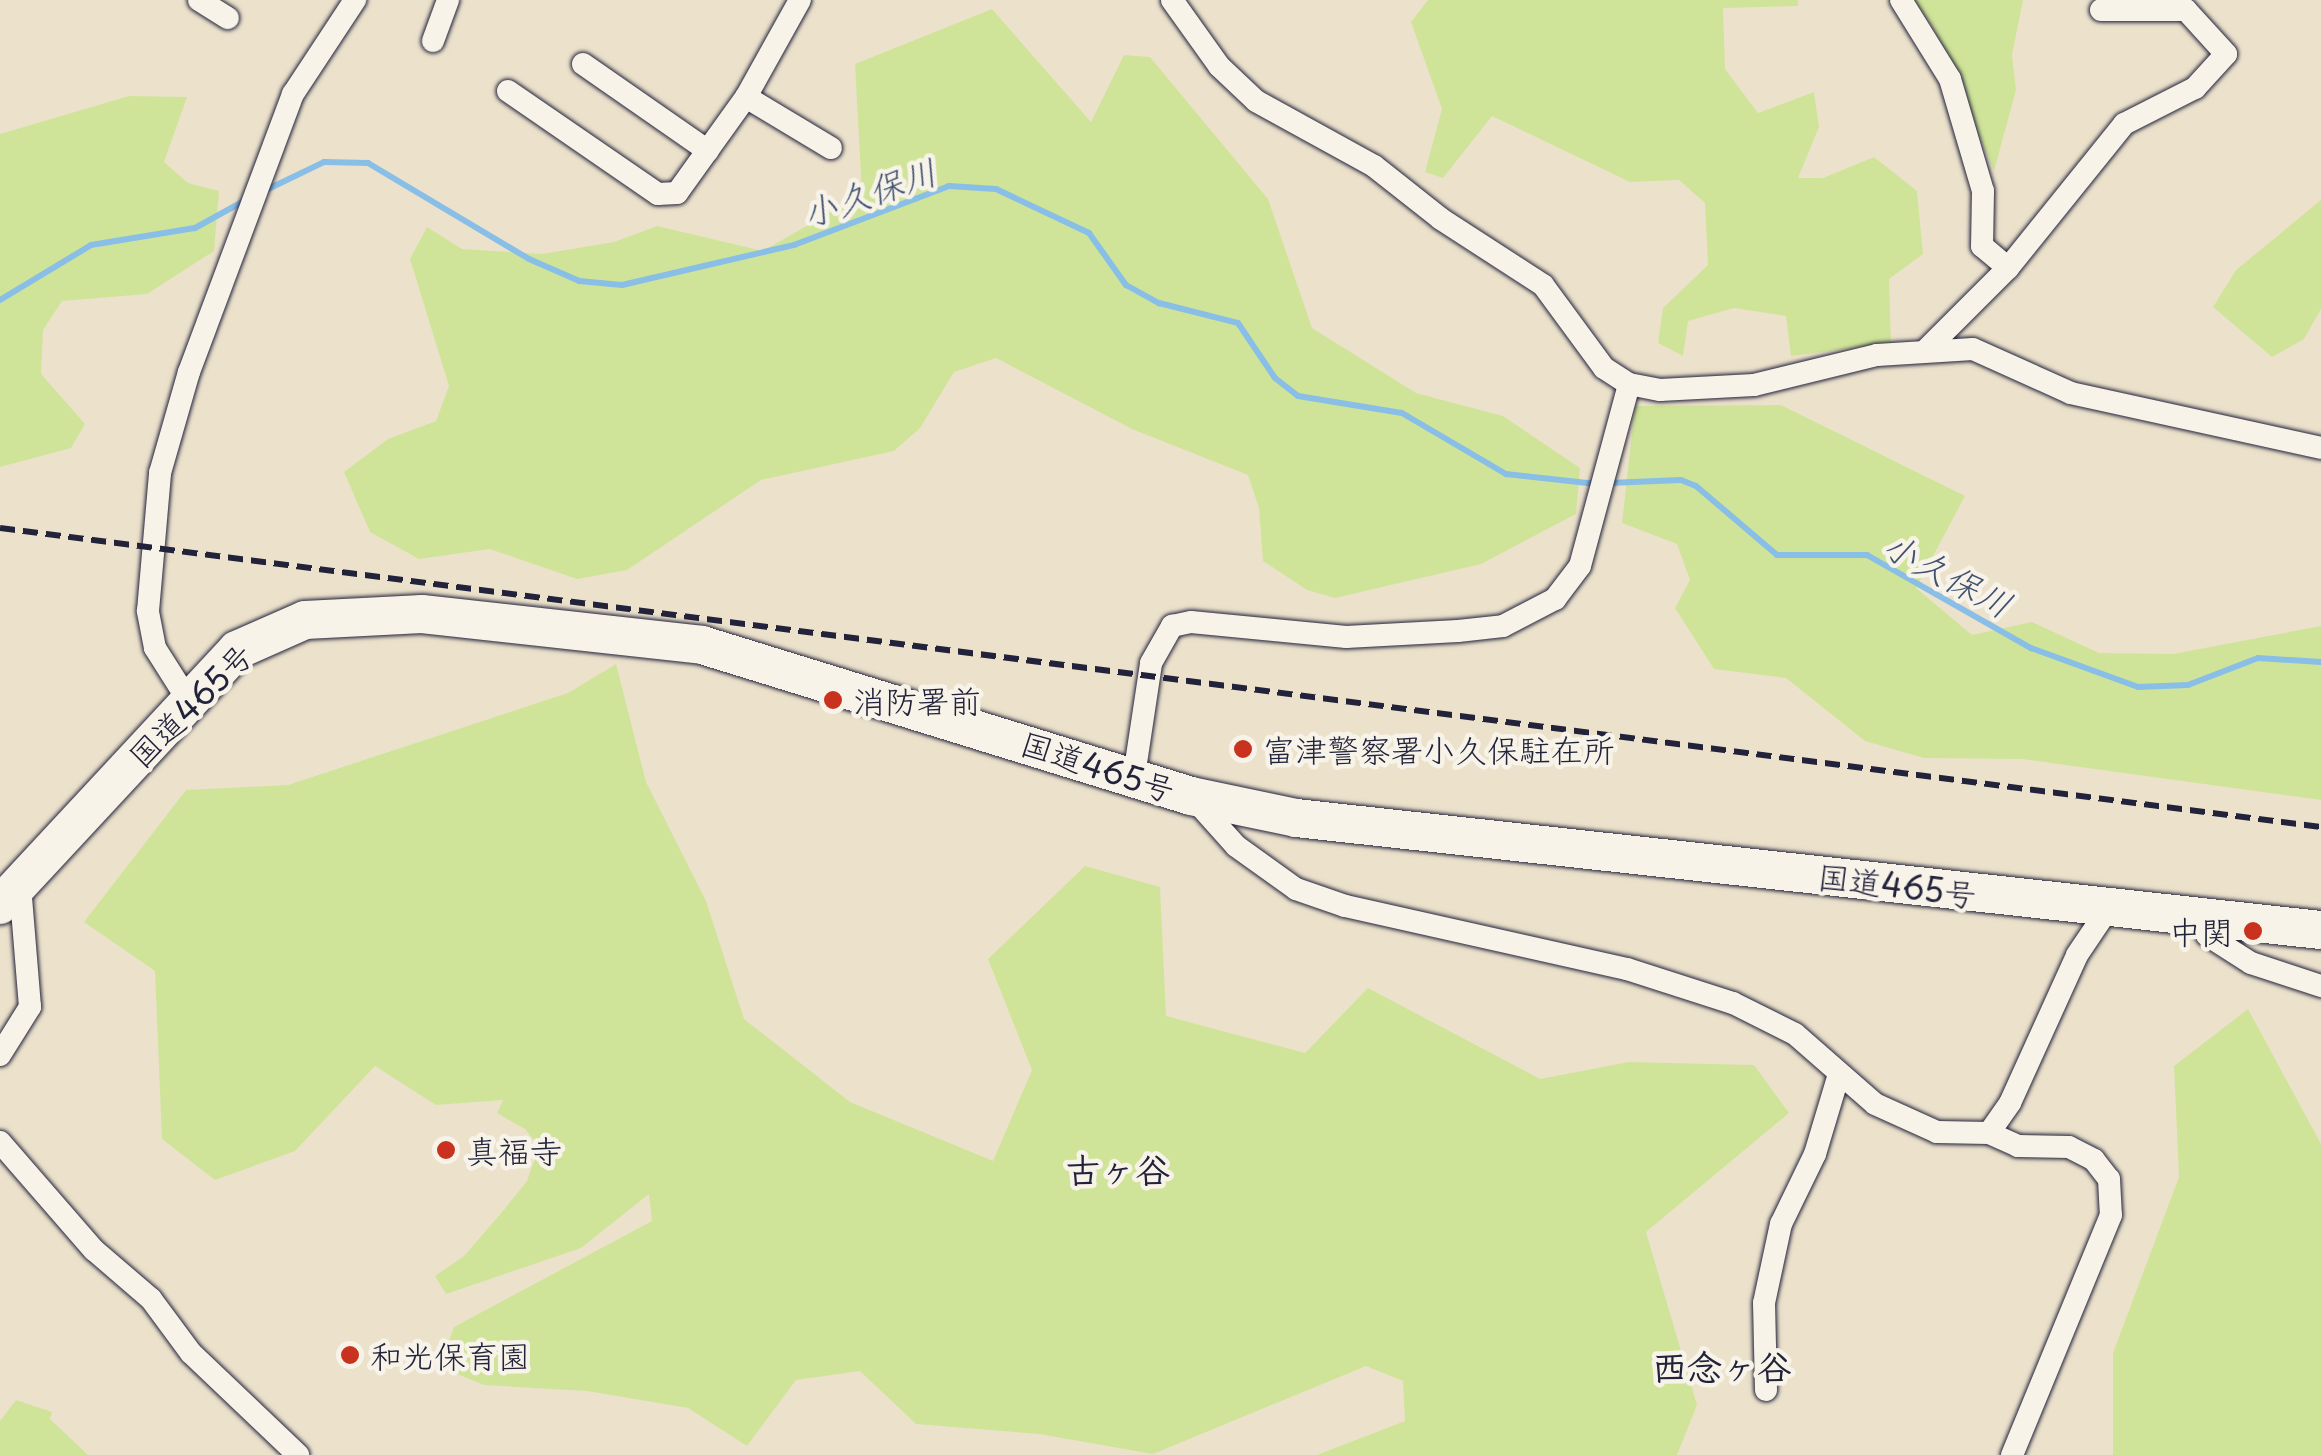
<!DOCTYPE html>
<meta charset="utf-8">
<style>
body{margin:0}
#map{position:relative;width:2321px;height:1455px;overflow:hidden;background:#ece2cc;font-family:"Playpen Sans","Klee One",sans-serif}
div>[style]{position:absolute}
.green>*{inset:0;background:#d0e499}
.stream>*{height:6px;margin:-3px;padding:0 3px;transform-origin:3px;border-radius:3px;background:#89bfe7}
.roads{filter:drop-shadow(0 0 2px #22223b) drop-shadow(0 0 2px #22223b)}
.minor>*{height:22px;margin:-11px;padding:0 11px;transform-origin:11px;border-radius:11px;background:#f7f3e8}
.trunk>*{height:38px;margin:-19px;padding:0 19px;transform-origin:19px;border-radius:19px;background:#f7f3e8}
.rail>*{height:6px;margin-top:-3px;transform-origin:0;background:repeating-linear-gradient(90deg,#22223b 0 15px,transparent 0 23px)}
.dots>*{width:28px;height:28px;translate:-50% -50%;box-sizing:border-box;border:5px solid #f7f3e8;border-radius:50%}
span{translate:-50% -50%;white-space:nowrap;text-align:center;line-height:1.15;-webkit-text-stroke:9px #f7f3e8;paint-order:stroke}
.poi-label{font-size:32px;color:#22223b}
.left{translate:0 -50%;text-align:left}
.right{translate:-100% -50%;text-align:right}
.street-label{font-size:32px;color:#22223b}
.water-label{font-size:35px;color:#41516f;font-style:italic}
.neighbourhood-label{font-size:35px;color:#22223b;font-weight:700}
</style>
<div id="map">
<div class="green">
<i style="clip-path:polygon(1428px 0,1798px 0,1798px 6px,1723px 8px,1725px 69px,1758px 113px,1814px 92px,1819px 127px,1798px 178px,1823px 178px,1874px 157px,1917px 191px,1923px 254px,1889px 279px,1891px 343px,1791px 356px,1786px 316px,1734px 308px,1688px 321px,1683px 356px,1658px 343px,1663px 308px,1708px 265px,1705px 203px,1679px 180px,1630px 182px,1492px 116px,1443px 178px,1425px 172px,1442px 109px,1411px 22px)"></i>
<i style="clip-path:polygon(1914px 0,2023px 0,2012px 55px,2016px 90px,1994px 171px,1935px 30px)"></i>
<i style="clip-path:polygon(992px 9px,1091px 122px,1124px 55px,1150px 57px,1268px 199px,1312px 328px,1416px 393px,1503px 416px,1580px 468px,1576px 514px,1481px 564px,1335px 598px,1307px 590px,1263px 561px,1259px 508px,1248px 475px,1132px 429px,996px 358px,954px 372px,920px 428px,894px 451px,761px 480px,627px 570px,577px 579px,490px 549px,419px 559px,370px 532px,344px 472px,388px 439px,436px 421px,449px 386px,410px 259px,427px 227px,462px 249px,542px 254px,614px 242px,657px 226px,763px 251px,862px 194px,855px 64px)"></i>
<i style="clip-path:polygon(129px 96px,187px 97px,164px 162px,188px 183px,219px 191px,214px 251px,147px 294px,62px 301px,43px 330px,41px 374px,85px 424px,71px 448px,0 467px,0 134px)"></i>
<i style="clip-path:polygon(2321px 200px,2321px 309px,2304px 339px,2272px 357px,2213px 307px,2236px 270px)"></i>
<i style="clip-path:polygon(1781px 405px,1965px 496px,1916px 588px,1972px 635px,2032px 622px,2099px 653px,2173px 654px,2321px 626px,2321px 800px,2022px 759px,1924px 758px,1865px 741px,1786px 678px,1714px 669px,1675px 608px,1690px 580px,1677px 544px,1622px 523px,1635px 406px)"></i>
<i style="clip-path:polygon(616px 664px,646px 782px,706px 901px,744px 1019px,850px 1102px,993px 1161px,1032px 1070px,988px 959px,1085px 866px,1160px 887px,1166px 1016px,1305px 1053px,1368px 988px,1540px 1079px,1629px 1062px,1754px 1065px,1789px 1113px,1646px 1232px,1697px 1405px,1677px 1455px,1317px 1455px,1405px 1421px,1403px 1381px,1366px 1366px,1153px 1454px,1039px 1434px,916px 1424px,860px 1371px,796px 1380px,747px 1446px,688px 1408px,587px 1391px,484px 1385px,440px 1367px,454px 1327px,652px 1221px,649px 1194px,581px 1248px,446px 1294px,435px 1276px,464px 1256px,503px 1211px,527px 1181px,539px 1147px,525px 1129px,497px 1113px,503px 1100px,436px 1105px,375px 1066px,295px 1151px,215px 1180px,162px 1139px,155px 971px,84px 922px,186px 790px,288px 785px,568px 693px)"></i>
<i style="clip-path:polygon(2248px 1009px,2321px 1144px,2321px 1455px,2113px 1455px,2113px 1353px,2179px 1177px,2174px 1066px)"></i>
<i style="clip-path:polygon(16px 1400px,52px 1412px,50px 1419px,88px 1455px,0 1455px,0 1421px)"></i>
</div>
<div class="stream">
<i style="left:264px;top:191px;width:67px;rotate:-25.8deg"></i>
<i style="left:324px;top:162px;width:44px;rotate:1.3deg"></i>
<i style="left:368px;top:163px;width:187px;rotate:30.8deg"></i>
<i style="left:529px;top:259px;width:55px;rotate:23.7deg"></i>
<i style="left:579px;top:281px;width:43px;rotate:5.3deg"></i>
<i style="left:622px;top:285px;width:177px;rotate:-13.1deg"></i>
<i style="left:794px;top:245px;width:166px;rotate:-20.8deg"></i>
<i style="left:949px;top:186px;width:47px;rotate:3.7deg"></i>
<i style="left:996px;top:189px;width:103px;rotate:25.3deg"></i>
<i style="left:1089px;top:233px;width:64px;rotate:54.6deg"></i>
<i style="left:1126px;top:285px;width:38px;rotate:29deg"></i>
<i style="left:1159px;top:303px;width:81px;rotate:14.2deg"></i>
<i style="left:1238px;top:323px;width:66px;rotate:56.1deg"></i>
<i style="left:1275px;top:378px;width:29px;rotate:38deg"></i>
<i style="left:1298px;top:396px;width:105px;rotate:9.3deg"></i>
<i style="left:1402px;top:413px;width:121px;rotate:30.4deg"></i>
<i style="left:1506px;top:474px;width:91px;rotate:6.3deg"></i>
<i style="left:0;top:300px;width:106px;rotate:-31.1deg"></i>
<i style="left:91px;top:245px;width:105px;rotate:-9.3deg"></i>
<i style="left:195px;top:228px;width:56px;rotate:-28.9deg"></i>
<i style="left:1609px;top:483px;width:72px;rotate:-2.4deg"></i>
<i style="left:1681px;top:480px;width:16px;rotate:22deg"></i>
<i style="left:1696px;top:486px;width:106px;rotate:40.4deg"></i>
<i style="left:1777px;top:555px;width:90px"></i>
<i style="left:1867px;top:555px;width:189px;rotate:29.6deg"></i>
<i style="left:2031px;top:648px;width:114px;rotate:20deg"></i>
<i style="left:2138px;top:687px;width:50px;rotate:-2.3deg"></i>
<i style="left:2188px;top:685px;width:75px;rotate:-21.1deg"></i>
<i style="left:2258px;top:658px;width:63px;rotate:3.6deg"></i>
</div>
<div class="roads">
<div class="minor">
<i style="left:199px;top:0;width:34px;rotate:32deg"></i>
<i style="left:1172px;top:0;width:81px;rotate:54.5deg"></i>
<i style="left:1219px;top:66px;width:51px;rotate:43.4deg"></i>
<i style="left:1256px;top:101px;width:135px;rotate:28.8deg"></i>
<i style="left:1374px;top:166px;width:85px;rotate:38.3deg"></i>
<i style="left:1441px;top:219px;width:121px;rotate:32.9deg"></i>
<i style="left:1543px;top:285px;width:103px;rotate:53.7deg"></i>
<i style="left:1604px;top:368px;width:30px;rotate:33deg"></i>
<i style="left:1629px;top:384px;width:32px;rotate:11deg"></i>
<i style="left:1660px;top:390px;width:94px;rotate:-3deg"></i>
<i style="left:1754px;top:385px;width:127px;rotate:-13.7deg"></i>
<i style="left:1877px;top:355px;width:96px;rotate:-3.6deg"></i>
<i style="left:1973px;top:349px;width:107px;rotate:24.2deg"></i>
<i style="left:2071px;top:393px;width:256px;rotate:12.4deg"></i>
<i style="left:1901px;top:0;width:93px;rotate:58.2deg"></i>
<i style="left:1950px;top:79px;width:117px;rotate:73.6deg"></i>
<i style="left:1983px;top:191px;width:55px;rotate:91deg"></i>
<i style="left:1982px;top:246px;width:34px;rotate:40deg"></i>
<i style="left:2008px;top:268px;width:115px;rotate:135deg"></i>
<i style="left:433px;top:41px;width:44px;rotate:-69.9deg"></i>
<i style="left:583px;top:64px;width:152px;rotate:34.8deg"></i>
<i style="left:508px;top:91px;width:182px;rotate:34.5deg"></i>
<i style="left:658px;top:194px;width:19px;rotate:-3deg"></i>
<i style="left:677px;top:193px;width:118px;rotate:-54.3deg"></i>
<i style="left:746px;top:97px;width:111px;rotate:-60.9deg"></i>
<i style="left:746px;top:97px;width:99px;rotate:31deg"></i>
<i style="left:2008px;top:268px;width:185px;rotate:-51.1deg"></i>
<i style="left:2124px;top:124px;width:80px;rotate:-26.9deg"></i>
<i style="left:2195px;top:88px;width:46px;rotate:-47.6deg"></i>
<i style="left:2226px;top:54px;width:59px;rotate:-132.3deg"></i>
<i style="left:2186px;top:10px;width:85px;rotate:180deg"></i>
<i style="left:188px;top:700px;width:62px;rotate:-122.4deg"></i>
<i style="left:155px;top:648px;width:38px;rotate:-101deg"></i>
<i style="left:148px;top:611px;width:139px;rotate:-85deg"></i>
<i style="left:160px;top:473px;width:105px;rotate:-74deg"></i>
<i style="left:189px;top:372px;width:297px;rotate:-69.5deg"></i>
<i style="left:293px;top:94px;width:113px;rotate:-56.6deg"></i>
<i style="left:1134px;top:776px;width:114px;rotate:-81.4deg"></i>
<i style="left:1151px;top:663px;width:43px;rotate:-60.4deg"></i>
<i style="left:1172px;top:626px;width:19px;rotate:-12deg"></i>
<i style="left:1191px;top:622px;width:156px;rotate:5.5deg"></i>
<i style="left:1346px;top:637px;width:112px;rotate:-3.1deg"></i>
<i style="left:1458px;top:631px;width:45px;rotate:-6.3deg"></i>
<i style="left:1503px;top:626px;width:59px;rotate:-27.4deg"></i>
<i style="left:1555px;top:599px;width:41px;rotate:-52.9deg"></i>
<i style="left:1580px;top:566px;width:188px;rotate:-74.9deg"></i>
<i style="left:1193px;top:798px;width:64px;rotate:48.1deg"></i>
<i style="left:1236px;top:846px;width:74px;rotate:35.6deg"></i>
<i style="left:1296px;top:889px;width:52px;rotate:19.1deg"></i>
<i style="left:1345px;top:906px;width:289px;rotate:12.6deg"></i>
<i style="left:1627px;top:969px;width:111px;rotate:17.8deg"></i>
<i style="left:1733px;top:1003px;width:69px;rotate:26.6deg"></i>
<i style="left:1795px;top:1034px;width:106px;rotate:41.2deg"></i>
<i style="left:1875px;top:1104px;width:68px;rotate:24.3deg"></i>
<i style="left:1937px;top:1132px;width:52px;rotate:1.1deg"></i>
<i style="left:1989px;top:1133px;width:37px;rotate:-55deg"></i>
<i style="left:2010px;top:1103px;width:162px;rotate:-65.6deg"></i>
<i style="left:2077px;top:955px;width:55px;rotate:-56deg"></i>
<i style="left:2198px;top:917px;width:20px;rotate:63deg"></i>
<i style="left:2207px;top:935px;width:52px;rotate:32.5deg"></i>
<i style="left:2251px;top:963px;width:74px;rotate:18.2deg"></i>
<i style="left:0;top:1055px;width:57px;rotate:-58deg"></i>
<i style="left:30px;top:1007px;width:121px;rotate:-94.7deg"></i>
<i style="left:1989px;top:1133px;width:32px;rotate:24deg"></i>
<i style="left:2018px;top:1146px;width:51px;rotate:1.1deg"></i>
<i style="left:2069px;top:1147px;width:28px;rotate:27deg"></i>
<i style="left:2094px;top:1160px;width:24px;rotate:52deg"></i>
<i style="left:2109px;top:1179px;width:36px;rotate:87deg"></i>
<i style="left:2111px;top:1215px;width:260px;rotate:112.4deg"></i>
<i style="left:0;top:1142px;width:143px;rotate:49deg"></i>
<i style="left:94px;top:1250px;width:75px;rotate:40.7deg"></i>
<i style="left:151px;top:1299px;width:67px;rotate:53.5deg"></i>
<i style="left:191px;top:1353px;width:148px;rotate:43.6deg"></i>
<i style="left:1766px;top:1390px;width:87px;rotate:-91.3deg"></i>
<i style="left:1764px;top:1303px;width:81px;rotate:-77.9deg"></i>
<i style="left:1781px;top:1224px;width:78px;rotate:-64.1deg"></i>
<i style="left:1815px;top:1154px;width:84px;rotate:-73.3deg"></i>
</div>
<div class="trunk">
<i style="left:0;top:905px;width:348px;rotate:-47.1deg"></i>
<i style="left:237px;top:650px;width:74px;rotate:-23.8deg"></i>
<i style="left:305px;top:620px;width:117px;rotate:-2.9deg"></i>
<i style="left:422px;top:614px;width:282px;rotate:6.3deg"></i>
<i style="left:702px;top:645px;width:512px;rotate:17.16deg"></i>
<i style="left:1191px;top:796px;width:107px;rotate:11.8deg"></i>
<i style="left:1296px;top:818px;width:1031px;rotate:6.24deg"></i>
</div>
</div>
<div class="rail">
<i style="left:0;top:528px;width:2340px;rotate:7.34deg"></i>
</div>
<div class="dots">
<i style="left:833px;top:700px;background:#c8321e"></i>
<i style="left:1243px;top:749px;background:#c8321e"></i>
<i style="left:2253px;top:931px;background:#c8321e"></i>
<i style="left:446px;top:1150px;background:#c8321e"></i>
<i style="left:350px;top:1355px;background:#c8321e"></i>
</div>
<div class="poi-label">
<span class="left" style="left:853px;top:700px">消防署前</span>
<span class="left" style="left:1263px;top:749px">富津警察署小久保駐在所</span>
<span class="right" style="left:2233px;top:931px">中関</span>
<span class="left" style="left:466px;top:1150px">真福寺</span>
<span class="left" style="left:370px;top:1355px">和光保育園</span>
</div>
<div class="street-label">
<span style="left:190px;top:705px;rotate:-45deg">国道465号</span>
<span style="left:1098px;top:766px;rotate:18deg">国道465号</span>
<span style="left:1897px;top:885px;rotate:7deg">国道465号</span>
</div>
<div class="water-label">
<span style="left:869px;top:192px;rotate:-19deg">小久保川</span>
<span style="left:1948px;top:574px;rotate:28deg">小久保川</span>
</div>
<div class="neighbourhood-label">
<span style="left:1118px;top:1169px">古ヶ谷</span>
<span style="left:1722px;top:1366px">西念ヶ谷</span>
</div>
</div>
